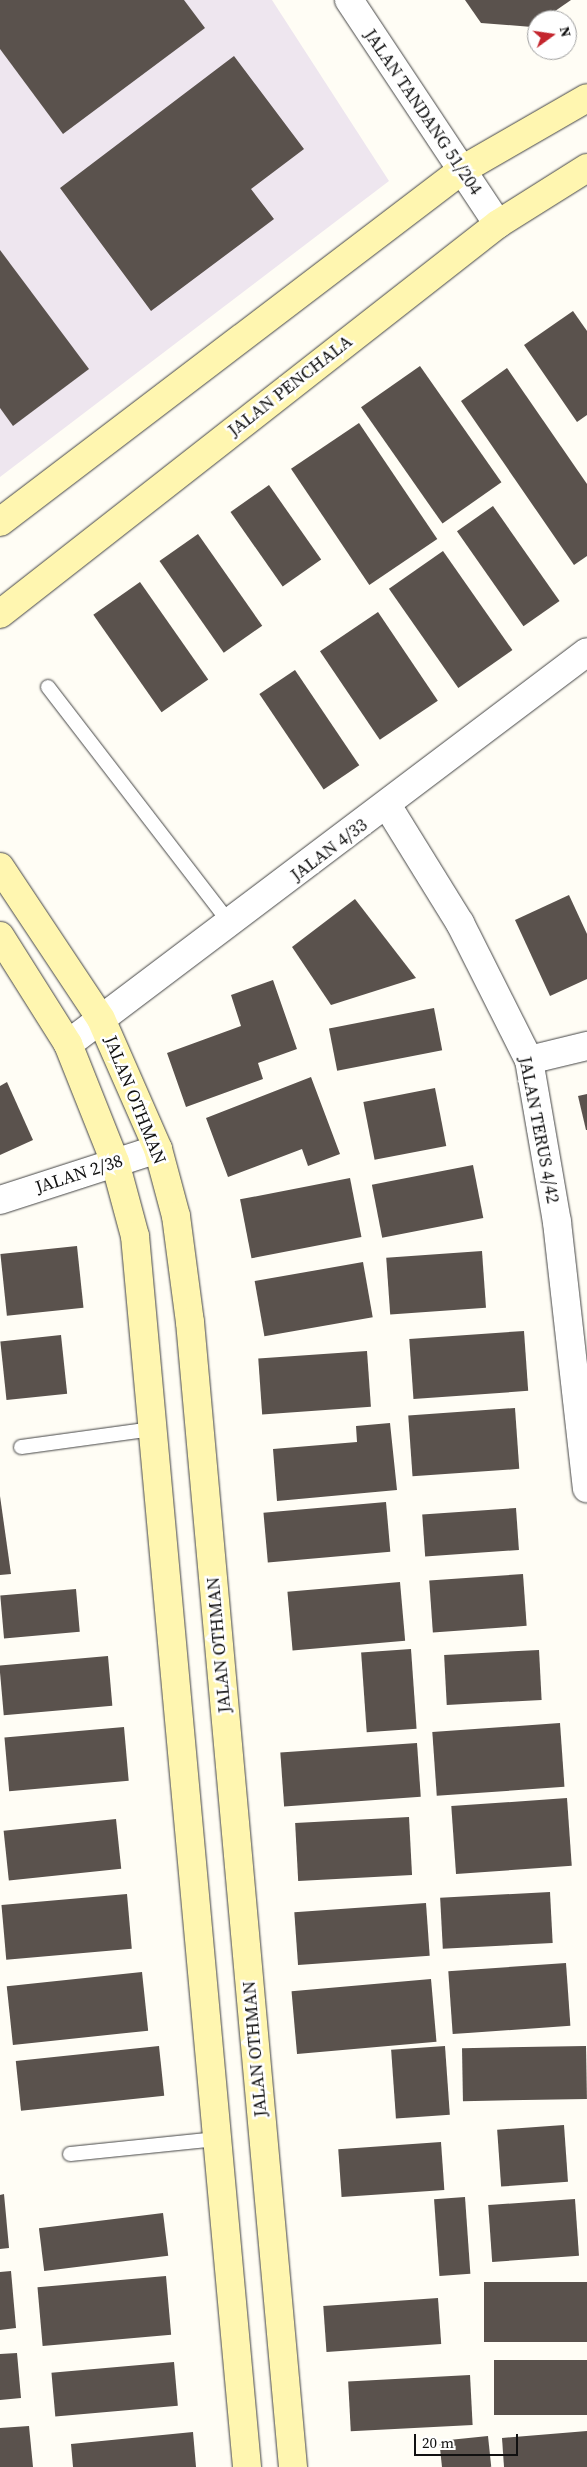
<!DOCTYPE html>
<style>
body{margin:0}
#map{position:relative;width:587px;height:2467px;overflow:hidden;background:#fffdf5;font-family:"Source Serif 4",serif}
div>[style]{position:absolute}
.industrial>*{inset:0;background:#eee6ef}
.building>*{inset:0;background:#5a524d;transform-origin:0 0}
.roads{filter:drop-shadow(0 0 1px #444) drop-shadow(0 0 1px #444)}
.service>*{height:14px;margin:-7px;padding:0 7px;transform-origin:7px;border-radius:7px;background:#fff}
.minor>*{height:28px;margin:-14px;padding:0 14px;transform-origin:14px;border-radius:14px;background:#fff}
.secondary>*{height:28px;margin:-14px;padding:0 14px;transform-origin:14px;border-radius:14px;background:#fff6b0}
span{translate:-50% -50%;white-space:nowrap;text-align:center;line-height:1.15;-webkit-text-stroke:5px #fff;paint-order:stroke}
.street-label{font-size:18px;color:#111}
.north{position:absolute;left:527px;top:10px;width:50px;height:50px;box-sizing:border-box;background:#fff;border:1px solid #a0a0a0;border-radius:50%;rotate:76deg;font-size:14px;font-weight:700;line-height:20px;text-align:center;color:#111}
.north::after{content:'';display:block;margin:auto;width:18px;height:22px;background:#c4262e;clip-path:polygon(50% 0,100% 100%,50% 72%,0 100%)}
.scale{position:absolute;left:414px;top:2434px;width:104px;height:22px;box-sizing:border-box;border:2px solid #111;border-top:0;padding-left:6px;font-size:15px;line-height:18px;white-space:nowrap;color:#111;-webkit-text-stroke:4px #fff;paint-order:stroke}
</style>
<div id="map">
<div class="industrial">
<i style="clip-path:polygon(0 0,272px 0,389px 181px,0 477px)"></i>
</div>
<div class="building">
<i style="clip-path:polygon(0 0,184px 0,205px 28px,63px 134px,0 49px)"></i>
<i style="clip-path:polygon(465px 0,571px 0,532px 27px,481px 23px)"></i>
<i style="clip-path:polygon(234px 56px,304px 149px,251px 189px,274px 219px,151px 311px,60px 188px)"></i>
<i style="clip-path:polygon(0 250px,89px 369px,13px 426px,0 408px)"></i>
<i style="clip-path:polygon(573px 311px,587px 331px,587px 415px,577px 422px,524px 345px)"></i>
<i style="left:420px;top:366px;width:142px;height:72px;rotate:55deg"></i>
<i style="clip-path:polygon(507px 368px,587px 484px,587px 556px,574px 565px,461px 401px)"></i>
<i style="left:359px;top:423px;width:140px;height:82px;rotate:56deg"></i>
<i style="left:269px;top:485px;width:91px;height:47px;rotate:55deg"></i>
<i style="left:493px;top:506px;width:116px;height:44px;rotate:55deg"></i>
<i style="left:198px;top:534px;width:112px;height:47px;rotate:55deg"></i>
<i style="left:443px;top:551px;width:121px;height:66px;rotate:55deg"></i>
<i style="left:140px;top:582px;width:119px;height:57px;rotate:55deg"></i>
<i style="left:378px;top:612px;width:107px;height:70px;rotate:56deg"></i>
<i style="left:295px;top:670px;width:115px;height:43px;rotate:56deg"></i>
<i style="clip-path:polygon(569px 895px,587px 934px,587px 979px,550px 996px,515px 920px)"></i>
<i style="clip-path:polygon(355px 899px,416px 978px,331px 1005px,292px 947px)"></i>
<i style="clip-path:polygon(273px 980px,297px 1049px,258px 1063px,263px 1079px,186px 1107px,167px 1053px,241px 1026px,231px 995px)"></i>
<i style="left:434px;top:1008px;width:43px;height:107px;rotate:79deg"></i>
<i style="clip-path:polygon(311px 1077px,340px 1154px,308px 1166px,302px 1149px,228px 1177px,206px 1118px)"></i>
<i style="clip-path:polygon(7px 1082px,33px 1140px,0 1155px,0 1086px)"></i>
<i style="left:435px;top:1088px;width:59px;height:73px;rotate:79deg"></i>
<i style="clip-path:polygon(587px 1094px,587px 1130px,586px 1130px,578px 1096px)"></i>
<i style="left:473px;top:1165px;width:54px;height:103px;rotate:79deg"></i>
<i style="left:350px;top:1178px;width:60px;height:112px;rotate:79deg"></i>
<i style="left:77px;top:1246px;width:62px;height:77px;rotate:84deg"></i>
<i style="left:482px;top:1251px;width:57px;height:96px;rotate:86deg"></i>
<i style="left:363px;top:1262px;width:56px;height:110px;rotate:80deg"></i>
<i style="left:524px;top:1331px;width:60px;height:115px;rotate:86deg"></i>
<i style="left:61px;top:1335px;width:59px;height:61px;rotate:84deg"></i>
<i style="left:367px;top:1351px;width:56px;height:109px;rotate:86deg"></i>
<i style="left:515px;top:1408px;width:61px;height:107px;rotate:86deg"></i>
<i style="clip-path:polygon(390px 1423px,397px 1490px,277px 1501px,273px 1449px,357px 1442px,356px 1426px)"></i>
<i style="clip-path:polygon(0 1496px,11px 1574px,0 1575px)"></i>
<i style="left:386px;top:1502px;width:50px;height:123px;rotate:85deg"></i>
<i style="left:516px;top:1508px;width:42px;height:94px;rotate:86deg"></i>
<i style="left:523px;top:1574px;width:52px;height:94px;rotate:86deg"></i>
<i style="left:400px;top:1582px;width:59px;height:113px;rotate:85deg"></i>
<i style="left:76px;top:1589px;width:43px;height:76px;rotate:85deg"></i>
<i style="left:411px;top:1649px;width:80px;height:50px;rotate:86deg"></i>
<i style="left:539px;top:1650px;width:50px;height:95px;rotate:87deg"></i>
<i style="left:108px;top:1656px;width:50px;height:109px;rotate:85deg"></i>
<i style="left:560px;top:1723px;width:64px;height:128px;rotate:86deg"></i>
<i style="left:124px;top:1727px;width:54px;height:120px;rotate:85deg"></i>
<i style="left:417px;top:1743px;width:54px;height:137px;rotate:86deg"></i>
<i style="left:567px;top:1798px;width:68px;height:116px;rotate:86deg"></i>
<i style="left:409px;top:1817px;width:58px;height:114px;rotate:87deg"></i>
<i style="left:116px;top:1819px;width:50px;height:113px;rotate:84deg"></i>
<i style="left:550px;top:1892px;width:51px;height:110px;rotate:87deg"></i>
<i style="left:127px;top:1894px;width:55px;height:126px;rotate:85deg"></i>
<i style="left:426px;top:1903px;width:53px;height:132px;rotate:86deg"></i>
<i style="left:566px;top:1963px;width:63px;height:118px;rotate:86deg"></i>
<i style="left:142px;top:1972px;width:59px;height:136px;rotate:84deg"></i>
<i style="left:431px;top:1979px;width:63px;height:140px;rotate:85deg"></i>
<i style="left:159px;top:2046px;width:50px;height:144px;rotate:84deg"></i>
<i style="left:445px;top:2046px;width:69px;height:54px;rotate:86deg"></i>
<i style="left:586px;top:2046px;width:53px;height:124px;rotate:89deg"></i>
<i style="left:564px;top:2125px;width:57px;height:67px;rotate:86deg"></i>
<i style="left:441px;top:2142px;width:48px;height:103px;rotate:86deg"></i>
<i style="clip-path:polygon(4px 2194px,9px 2248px,0 2249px,0 2195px)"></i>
<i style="left:465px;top:2197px;width:77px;height:31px;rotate:86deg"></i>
<i style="left:575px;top:2199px;width:57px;height:87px;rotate:86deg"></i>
<i style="left:163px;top:2213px;width:43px;height:125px;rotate:83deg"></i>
<i style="clip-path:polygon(11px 2271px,16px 2328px,0 2330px,0 2272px)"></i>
<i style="left:166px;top:2276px;width:59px;height:129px;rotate:85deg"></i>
<i style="left:587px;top:2282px;width:60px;height:103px;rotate:90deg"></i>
<i style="left:438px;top:2298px;width:46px;height:115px;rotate:86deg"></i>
<i style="clip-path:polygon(17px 2353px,21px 2398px,0 2400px,0 2354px)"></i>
<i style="left:587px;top:2360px;width:55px;height:93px;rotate:90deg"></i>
<i style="left:174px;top:2362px;width:44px;height:123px;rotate:85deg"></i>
<i style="left:470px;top:2375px;width:50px;height:122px;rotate:87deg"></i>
<i style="clip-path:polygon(29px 2426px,33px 2467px,0 2467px,0 2428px)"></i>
<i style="clip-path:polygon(587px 2431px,587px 2467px,504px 2467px,502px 2438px)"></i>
<i style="clip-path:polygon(193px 2432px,196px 2467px,73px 2467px,71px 2444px)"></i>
<i style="left:488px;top:2436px;width:31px;height:49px;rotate:84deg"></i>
</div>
<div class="roads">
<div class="service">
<i style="left:48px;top:687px;width:300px;rotate:52.4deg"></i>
<i style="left:21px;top:1447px;width:133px;rotate:-7.8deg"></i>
<i style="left:70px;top:2154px;width:148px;rotate:-5.8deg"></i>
</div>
<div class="minor">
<i style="left:349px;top:0;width:269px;rotate:56.4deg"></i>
<i style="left:387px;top:805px;width:139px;rotate:58.3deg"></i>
<i style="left:460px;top:923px;width:153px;rotate:63.3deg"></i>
<i style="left:529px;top:1060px;width:164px;rotate:80.2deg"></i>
<i style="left:557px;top:1222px;width:268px;rotate:83.6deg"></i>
<i style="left:68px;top:1044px;width:650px;rotate:-37.06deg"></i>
<i style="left:529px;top:1060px;width:60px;rotate:-13.6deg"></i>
<i style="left:0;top:1200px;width:166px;rotate:-17.9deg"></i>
</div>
<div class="secondary">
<i style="left:0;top:522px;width:581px;rotate:-37.3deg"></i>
<i style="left:462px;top:170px;width:144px;rotate:-29.9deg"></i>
<i style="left:0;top:614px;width:633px;rotate:-38.07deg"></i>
<i style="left:498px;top:224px;width:105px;rotate:-32.2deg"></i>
<i style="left:0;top:867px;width:182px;rotate:56.4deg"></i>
<i style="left:101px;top:1019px;width:142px;rotate:66.3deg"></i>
<i style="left:158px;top:1149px;width:69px;rotate:75deg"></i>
<i style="left:176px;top:1216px;width:107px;rotate:82.5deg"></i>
<i style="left:190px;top:1322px;width:1150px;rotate:84.86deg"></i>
<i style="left:0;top:936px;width:128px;rotate:57.8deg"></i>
<i style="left:68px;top:1044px;width:127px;rotate:68.3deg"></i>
<i style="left:115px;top:1162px;width:77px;rotate:74.9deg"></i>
<i style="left:135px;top:1236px;width:1236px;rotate:84.8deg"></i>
</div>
</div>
<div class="street-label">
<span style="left:423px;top:112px;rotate:56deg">JALAN TANDANG 51/204</span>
<span style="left:290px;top:386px;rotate:-38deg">JALAN PENCHALA</span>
<span style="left:329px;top:850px;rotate:-37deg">JALAN 4/33</span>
<span style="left:135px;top:1100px;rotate:68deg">JALAN OTHMAN</span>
<span style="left:539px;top:1130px;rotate:79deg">JALAN TERUS 4/42</span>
<span style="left:79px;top:1174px;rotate:-18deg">JALAN 2/38</span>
<span style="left:219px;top:1645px;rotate:-95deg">JALAN OTHMAN</span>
<span style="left:255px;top:2049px;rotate:-95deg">JALAN OTHMAN</span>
</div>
<div class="north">N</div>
<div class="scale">20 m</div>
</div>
